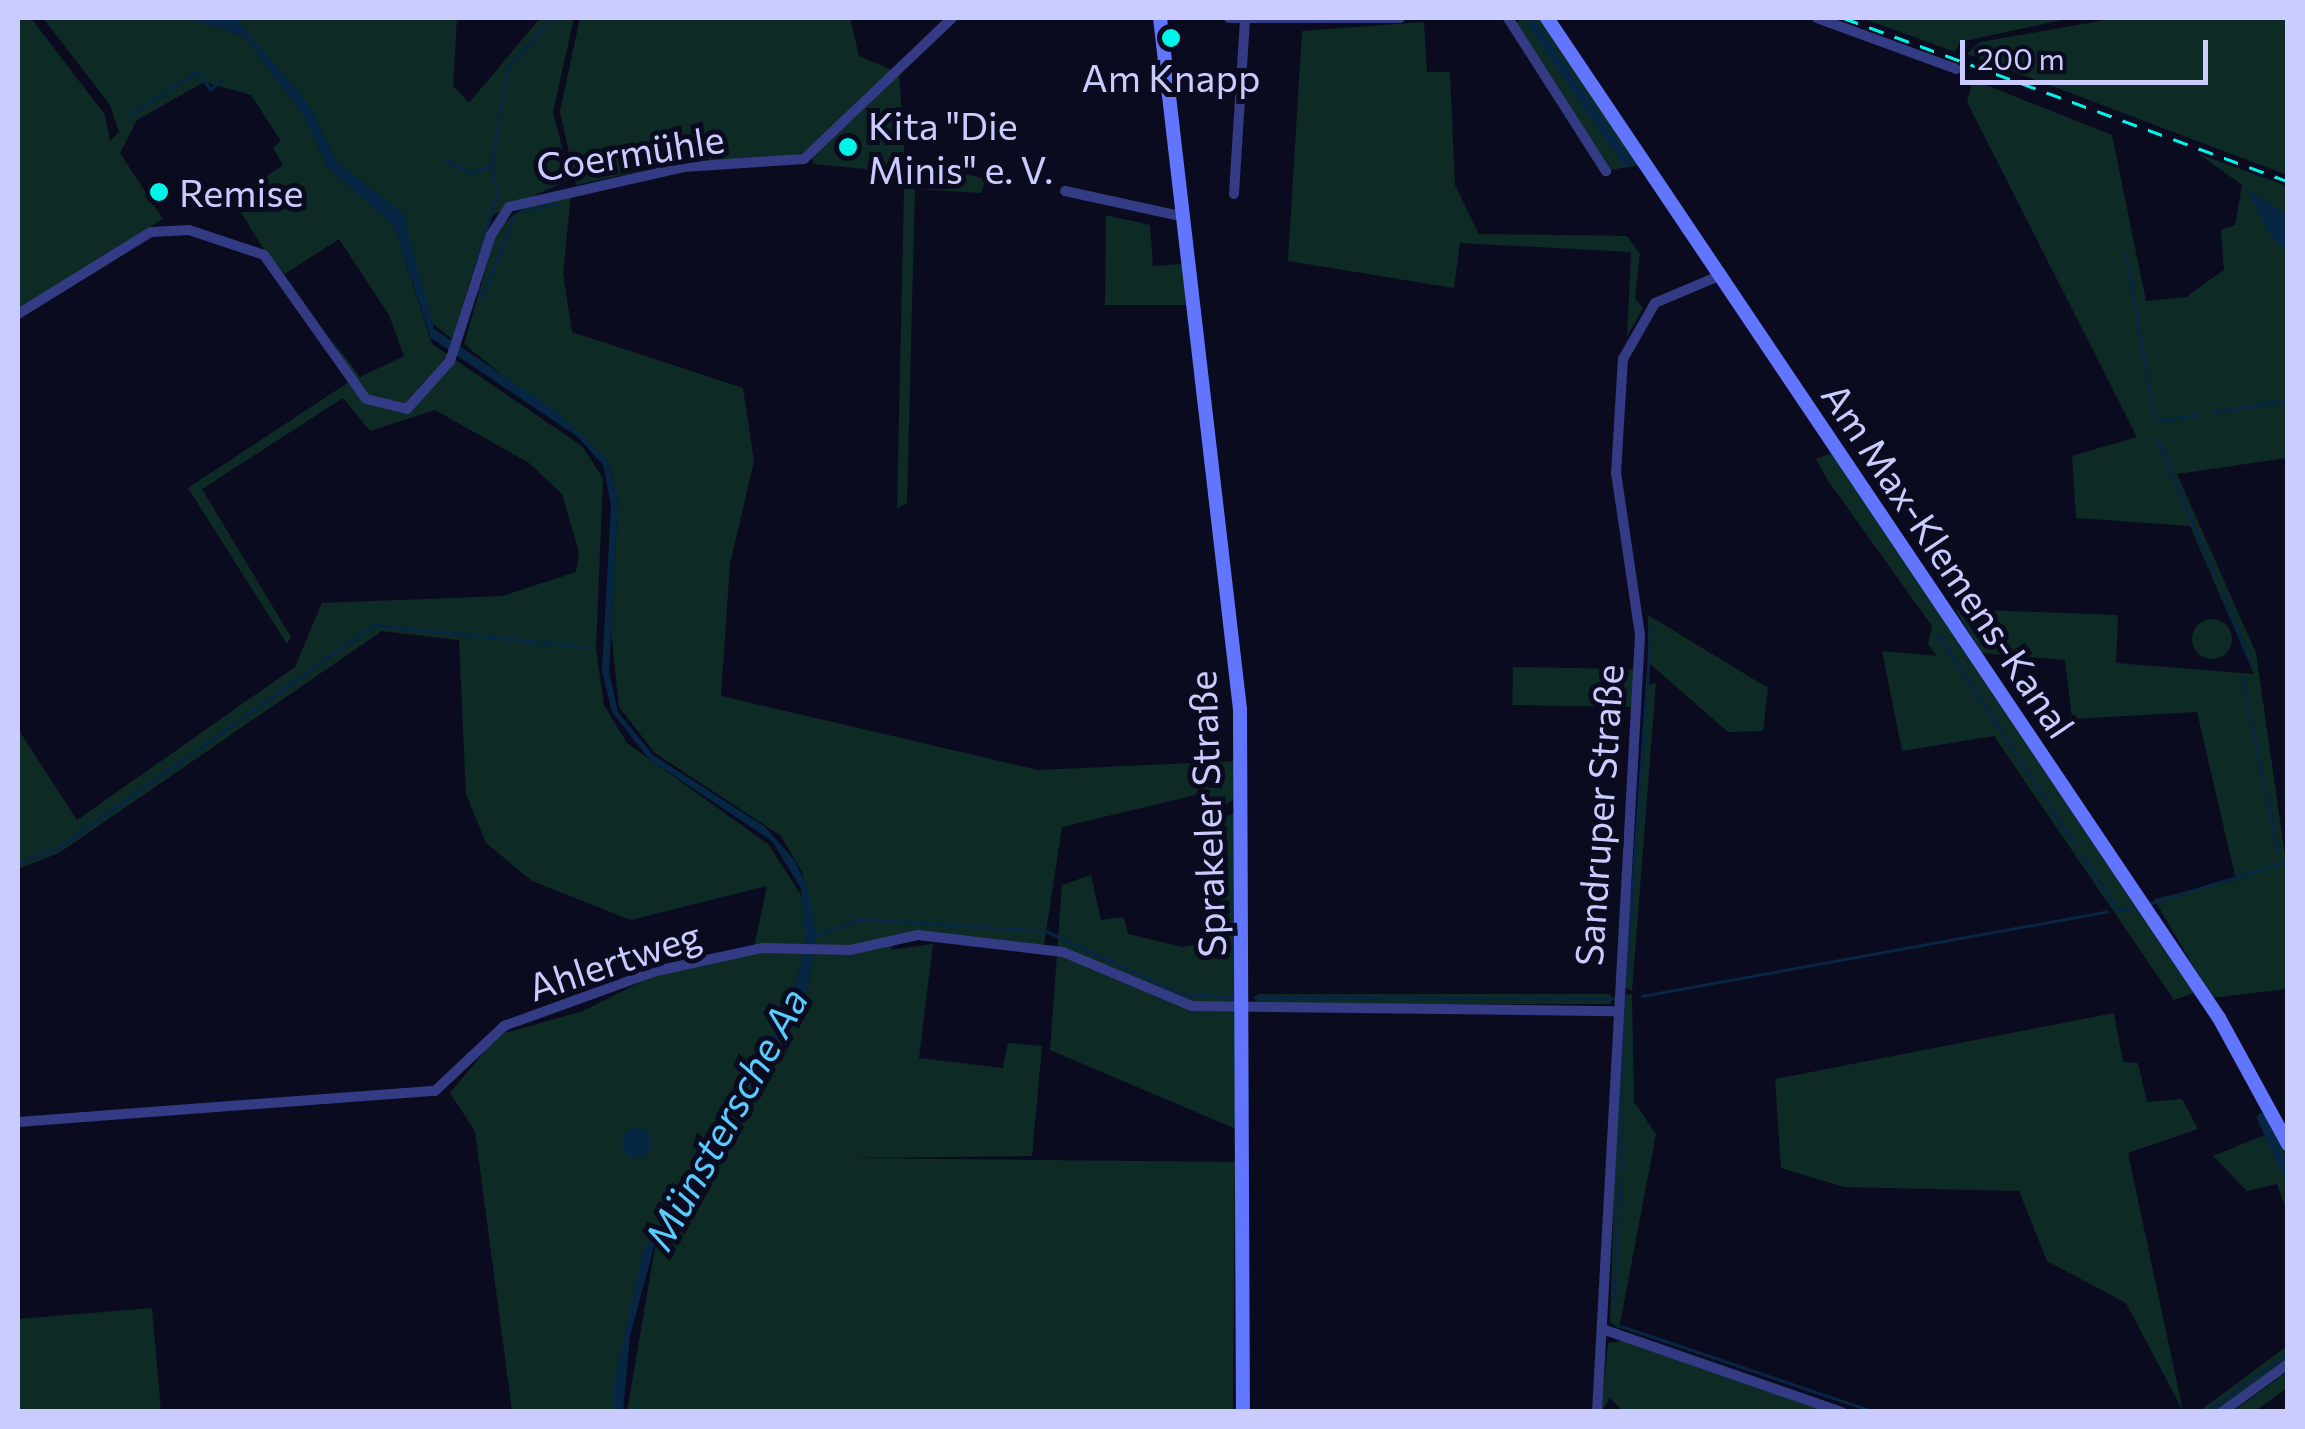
<!DOCTYPE html>
<meta charset="utf-8">
<style>
body{margin:0}
#map{position:relative;width:2305px;height:1429px;overflow:hidden;background:#0b0b20;font-family:Commissioner,sans-serif}
div>[style]{position:absolute}
.green>*{inset:0;background:#0e2a25;transform-origin:0 0}
.round{border-radius:50%}
.water>*{inset:0;background:#072643}
.stream>*{height:2.5px;margin:-1.25px;padding:0 1.25px;transform-origin:1.25px;border-radius:1.25px;background:#072643}
.canal>*{height:9px;margin:-4.5px;padding:0 4.5px;transform-origin:4.5px;border-radius:4.5px;background:#072643}
.street>*{height:10px;margin:-5px;padding:0 5px;transform-origin:5px;border-radius:5px;background:#323b83}
.secondary>*{height:14px;margin:-7px;padding:0 7px;transform-origin:7px;border-radius:7px;background:#6175ff}
.rail>*{height:2.5px;margin-top:-1.25px;transform-origin:0;background:repeating-linear-gradient(90deg,#00f5e9 0 15px,transparent 0 27px)}
.dots>*{width:28px;height:28px;translate:-50% -50%;box-sizing:border-box;border:5px solid #0b0b20;border-radius:50%}
span{translate:-50% -50%;white-space:nowrap;text-align:center;line-height:1.15;-webkit-text-stroke:10px #0b0b20;paint-order:stroke}
.poi-label{font-size:38px;color:#caccff}
.left{translate:0 -50%;text-align:left}
.street-label{font-size:38px;color:#caccff}
.water-label{font-size:40px;color:#58cbff;font-style:italic}
.frame{position:absolute;inset:0;border:20px solid #caccff;pointer-events:none}
.scale{position:absolute;left:1960px;top:40px;width:248px;height:45px;box-sizing:border-box;border:5px solid #caccff;border-top:0;padding-left:12px;font-size:30px;line-height:35px;white-space:nowrap;color:#caccff;-webkit-text-stroke:8px #0b0b20;paint-order:stroke}
</style>
<div id="map">
<div class="green">
<i style="clip-path:polygon(18px 18px,31px 18px,105px 115px,110px 141px,119px 132px,110px 105px,43px 18px,186px 18px,244px 36px,304px 116px,328px 167px,394px 226px,432px 344px,582px 446px,603px 478px,596px 649px,604px 705px,627px 743px,768px 844px,803px 898px,806px 943px,791px 1003px,643px 1252px,613px 1411px,512px 1411px,475px 1131px,450px 1093px,498px 1035px,583px 1011px,655px 975px,753px 952px,767px 886px,631px 920px,532px 881px,486px 843px,466px 794px,459px 640px,382px 631px,59px 853px,18px 869px,18px 729px,77px 820px,295px 667px,322px 603px,503px 596px,576px 572px,579px 552px,562px 494px,529px 463px,435px 410px,370px 431px,343px 398px,202px 489px,291px 637px,287px 644px,188px 488px,355px 378px,329px 335px,360px 377px,404px 356px,389px 315px,339px 239px,285px 274px,264px 250px,233px 199px,283px 165px,273px 148px,281px 141px,251px 95px,204px 82px,137px 120px,120px 153px,163px 219px,18px 310px)"></i>
<i style="clip-path:polygon(244px 18px,457px 18px,453px 86px,469px 103px,540px 18px,574px 18px,553px 112px,570px 179px,490px 216px,452px 339px,431px 322px,403px 213px,337px 162px,308px 104px,239px 23px)"></i>
<i style="clip-path:polygon(580px 18px,850px 18px,859px 56px,899px 73px,905px 160px,986px 179px,981px 193px,915px 189px,907px 503px,897px 508px,904px 190px,886px 171px,813px 164px,811px 148px,792px 159px,682px 162px,576px 185px,560px 111px)"></i>
<i style="clip-path:polygon(1523px 18px,1541px 19px,1639px 165px,1610px 170px,1514px 24px)"></i>
<i style="clip-path:polygon(1862px 18px,2071px 18px,1960px 42px,1955px 52px)"></i>
<i style="clip-path:polygon(2288px 18px,2287px 175px,1967px 54px,1980px 42px,2112px 19px)"></i>
<i style="clip-path:polygon(1424px 22px,1427px 72px,1450px 72px,1455px 185px,1479px 234px,1627px 236px,1640px 254px,1635px 298px,1643px 308px,1627px 337px,1631px 252px,1460px 243px,1454px 288px,1288px 261px,1302px 31px)"></i>
<i style="clip-path:polygon(1973px 80px,2112px 135px,2146px 301px,2186px 297px,2224px 270px,2221px 230px,2235px 225px,2242px 185px,2199px 154px,2287px 186px,2287px 215px,2247px 190px,2287px 250px,2287px 458px,2177px 474px,2256px 653px,2287px 869px,2287px 989px,2212px 998px,2154px 899px,2236px 880px,2197px 712px,2072px 719px,2065px 660px,1982px 653px,1955px 609px,2118px 615px,2116px 663px,2254px 674px,2190px 526px,2076px 518px,2072px 456px,2137px 437px,1967px 102px)"></i>
<i style="clip-path:polygon(571px 195px,563px 273px,572px 332px,743px 388px,754px 461px,730px 564px,721px 696px,1038px 770px,1236px 761px,1239px 796px,1215px 811px,1208px 792px,1062px 827px,1044px 945px,897px 934px,891px 950px,933px 944px,919px 1058px,1003px 1068px,1008px 1043px,1042px 1046px,1032px 1156px,848px 1158px,1235px 1162px,1233px 1411px,627px 1411px,656px 1242px,808px 988px,816px 935px,802px 872px,781px 836px,655px 753px,619px 707px,611px 631px,618px 498px,608px 460px,464px 344px,498px 227px,529px 204px)"></i>
<i style="clip-path:polygon(1106px 215px,1150px 225px,1153px 266px,1182px 264px,1186px 305px,1105px 305px)"></i>
<i style="clip-path:polygon(1832px 453px,2194px 993px,2174px 1000px,1994px 736px,1902px 751px,1882px 651px,1937px 656px,1928px 644px,1932px 626px,1827px 479px,1816px 459px)"></i>
<i style="clip-path:polygon(1648px 615px,1768px 688px,1763px 731px,1728px 732px,1657px 670px,1648px 661px)"></i>
<i class="round" style="left:2192px;top:619px;width:40px;height:40px"></i>
<i style="left:1513px;top:667px;width:121px;height:38px;rotate:1deg"></i>
<i style="clip-path:polygon(1656px 683px,1632px 991px,1624px 987px,1646px 685px)"></i>
<i style="clip-path:polygon(1238px 811px,1236px 1129px,1050px 1050px,1062px 885px,1091px 875px,1101px 920px,1124px 917px,1128px 934px,1182px 947px,1211px 942px,1228px 871px,1220px 820px)"></i>
<i style="left:1257px;top:994px;width:354px;height:10px"></i>
<i style="clip-path:polygon(1632px 994px,1634px 1102px,1656px 1134px,1619px 1329px,1610px 1322px,1620px 995px)"></i>
<i style="clip-path:polygon(2114px 1013px,2123px 1062px,2138px 1063px,2147px 1102px,2182px 1099px,2198px 1129px,2128px 1153px,2183px 1411px,2126px 1303px,2047px 1261px,2019px 1191px,1844px 1187px,1781px 1168px,1775px 1079px)"></i>
<i style="clip-path:polygon(2275px 1131px,2287px 1157px,2287px 1211px,2277px 1184px,2247px 1191px,2213px 1156px)"></i>
<i style="clip-path:polygon(152px 1308px,161px 1411px,18px 1411px,18px 1319px)"></i>
<i style="clip-path:polygon(1623px 1341px,1835px 1411px,1623px 1411px,1610px 1398px,1601px 1412px,1608px 1343px)"></i>
<i style="clip-path:polygon(2287px 1346px,2287px 1360px,2217px 1411px,2198px 1412px)"></i>
<i style="clip-path:polygon(2287px 1372px,2287px 1388px,2255px 1411px,2233px 1411px)"></i>
</div>
<div class="water">
<i style="clip-path:polygon(186px 18px,244px 18px,239px 22px,308px 104px,337px 162px,403px 213px,434px 329px,556px 411px,608px 460px,618px 498px,609px 672px,618px 712px,653px 755px,765px 827px,795px 861px,807px 886px,816px 935px,808px 988px,654px 1246px,630px 1336px,623px 1411px,613px 1411px,613px 1386px,643px 1252px,791px 1003px,806px 943px,801px 888px,772px 841px,649px 759px,612px 712px,602px 671px,611px 504px,603px 465px,578px 437px,431px 338px,394px 226px,328px 167px,304px 116px,244px 36px)"></i>
<i style="clip-path:polygon(2246px 189px,2287px 215px,2287px 250px,2272px 238px)"></i>
<i class="round" style="left:622px;top:1128px;width:30px;height:30px"></i>
</div>
<div class="stream">
<i style="left:129px;top:115px;width:82px;rotate:-32.5deg"></i>
<i style="left:198px;top:71px;width:22px;rotate:56deg"></i>
<i style="left:210px;top:89px;width:14px;rotate:-34deg"></i>
<i style="left:446px;top:160px;width:27px;rotate:27deg"></i>
<i style="left:470px;top:172px;width:21px;rotate:-14deg"></i>
<i style="left:525px;top:211px;width:31px;rotate:-13deg"></i>
<i style="left:2126px;top:254px;width:167px;rotate:80deg"></i>
<i style="left:472px;top:278px;width:89px;rotate:-73.6deg"></i>
<i style="left:497px;top:193px;width:28px;rotate:-103deg"></i>
<i style="left:491px;top:166px;width:100px;rotate:-80.3deg"></i>
<i style="left:508px;top:67px;width:66px;rotate:-48.1deg"></i>
<i style="left:477px;top:283px;width:17px;rotate:69deg"></i>
<i style="left:484px;top:293px;width:83px;rotate:-68.7deg"></i>
<i style="left:2213px;top:412px;width:76px;rotate:-9.1deg"></i>
<i style="left:2159px;top:421px;width:40px;rotate:-10deg"></i>
<i style="left:2157px;top:438px;width:152px;rotate:67.1deg"></i>
<i style="left:2222px;top:591px;width:78px;rotate:68.1deg"></i>
<i style="left:1938px;top:634px;width:251px;rotate:56.9deg"></i>
<i style="left:2242px;top:677px;width:178px;rotate:78.3deg"></i>
<i style="left:2082px;top:854px;width:67px;rotate:57.3deg"></i>
<i style="left:18px;top:863px;width:44px;rotate:-21.3deg"></i>
<i style="left:59px;top:847px;width:385px;rotate:-35.2deg"></i>
<i style="left:374px;top:625px;width:214px;rotate:5.9deg"></i>
<i style="left:2151px;top:903px;width:143px;rotate:-17deg"></i>
<i style="left:2117px;top:911px;width:16px;rotate:-14deg"></i>
<i style="left:817px;top:935px;width:47px;rotate:-20deg"></i>
<i style="left:861px;top:919px;width:185px;rotate:3.7deg"></i>
<i style="left:1046px;top:931px;width:150px;rotate:24.9deg"></i>
<i style="left:1182px;top:994px;width:50px;rotate:3.4deg"></i>
<i style="left:1626px;top:982px;width:355px;rotate:-86deg"></i>
<i style="left:1642px;top:996px;width:472px;rotate:-10.3deg"></i>
<i style="left:1255px;top:997px;width:360px;rotate:0.2deg"></i>
<i style="left:1621px;top:1170px;width:172px;rotate:-89.3deg"></i>
<i style="left:1614px;top:1307px;width:125px;rotate:-87.3deg"></i>
<i style="left:1621px;top:1326px;width:259px;rotate:18.7deg"></i>
<i style="left:2207px;top:1412px;width:100px;rotate:-36.1deg"></i>
</div>
<div class="canal">
<i style="left:1532px;top:24px;width:168px;rotate:55.6deg"></i>
<i style="left:2261px;top:1117px;width:58px;rotate:65.6deg"></i>
</div>
<div class="street">
<i style="left:1229px;top:18px;width:171px"></i>
<i style="left:1508px;top:18px;width:182px;rotate:57.4deg"></i>
<i style="left:1817px;top:18px;width:148px;rotate:20.1deg"></i>
<i style="left:1065px;top:191px;width:122px;rotate:12.3deg"></i>
<i style="left:1234px;top:194px;width:173px;rotate:-86.4deg"></i>
<i style="left:18px;top:314px;width:156px;rotate:-31.7deg"></i>
<i style="left:151px;top:232px;width:38px;rotate:-3deg"></i>
<i style="left:189px;top:230px;width:79px;rotate:18.4deg"></i>
<i style="left:264px;top:255px;width:176px;rotate:54.7deg"></i>
<i style="left:366px;top:399px;width:42px;rotate:13.7deg"></i>
<i style="left:407px;top:409px;width:64px;rotate:-48.1deg"></i>
<i style="left:450px;top:361px;width:133px;rotate:-72deg"></i>
<i style="left:491px;top:235px;width:33px;rotate:-57deg"></i>
<i style="left:509px;top:207px;width:179px;rotate:-12.9deg"></i>
<i style="left:683px;top:167px;width:121px;rotate:-3.8deg"></i>
<i style="left:804px;top:159px;width:204px;rotate:-43.6deg"></i>
<i style="left:18px;top:1122px;width:418px;rotate:-4.3deg"></i>
<i style="left:435px;top:1091px;width:95px;rotate:-43.3deg"></i>
<i style="left:504px;top:1026px;width:162px;rotate:-19.9deg"></i>
<i style="left:656px;top:971px;width:108px;rotate:-12.2deg"></i>
<i style="left:762px;top:948px;width:88px;rotate:1.3deg"></i>
<i style="left:850px;top:950px;width:70px;rotate:-12.4deg"></i>
<i style="left:918px;top:935px;width:146px;rotate:6.7deg"></i>
<i style="left:1063px;top:952px;width:140px;rotate:22.7deg"></i>
<i style="left:1192px;top:1006px;width:422px;rotate:0.7deg"></i>
<i style="left:1605px;top:1330px;width:251px;rotate:19.1deg"></i>
<i style="left:1597px;top:1412px;width:778px;rotate:-86.83deg"></i>
<i style="left:1640px;top:635px;width:164px;rotate:-98.4deg"></i>
<i style="left:1616px;top:473px;width:114px;rotate:-86.5deg"></i>
<i style="left:1623px;top:359px;width:64px;rotate:-60.3deg"></i>
<i style="left:1655px;top:303px;width:69px;rotate:-22.9deg"></i>
<i style="left:2222px;top:1412px;width:82px;rotate:-36deg"></i>
</div>
<div class="secondary">
<i style="left:1160px;top:18px;width:696px;rotate:83.4deg"></i>
<i style="left:1240px;top:709px;width:703px;rotate:89.76deg"></i>
<i style="left:1547px;top:18px;width:1205px;rotate:56.1deg"></i>
<i style="left:2219px;top:1018px;width:144px;rotate:61.3deg"></i>
</div>
<div class="rail">
<i style="left:1844px;top:18px;width:473px;rotate:20.2deg"></i>
</div>
<div class="dots">
<i style="left:1171px;top:38px;background:#00f5e9"></i>
<i style="left:848px;top:147px;background:#00f5e9"></i>
<i style="left:159px;top:192px;background:#00f5e9"></i>
</div>
<div class="poi-label">
<span style="left:1171px;top:77px">Am Knapp</span>
<span class="left" style="left:868px;top:147px">Kita "Die<br>Minis" e. V.</span>
<span class="left" style="left:179px;top:192px">Remise</span>
</div>
<div class="street-label">
<span style="left:630px;top:152px;rotate:-9deg">Coermühle</span>
<span style="left:1949px;top:560px;rotate:56deg">Am Max-Klemens-Kanal</span>
<span style="left:1206px;top:814px;rotate:-92deg">Sprakeler Straße</span>
<span style="left:1598px;top:815px;rotate:-86deg">Sandruper Straße</span>
<span style="left:614px;top:960px;rotate:-18deg">Ahlertweg</span>
</div>
<div class="water-label">
<span style="left:725px;top:1118px;rotate:-61deg">Münstersche Aa</span>
</div>
<div class="frame"></div>
<div class="scale">200 m</div>
</div>
